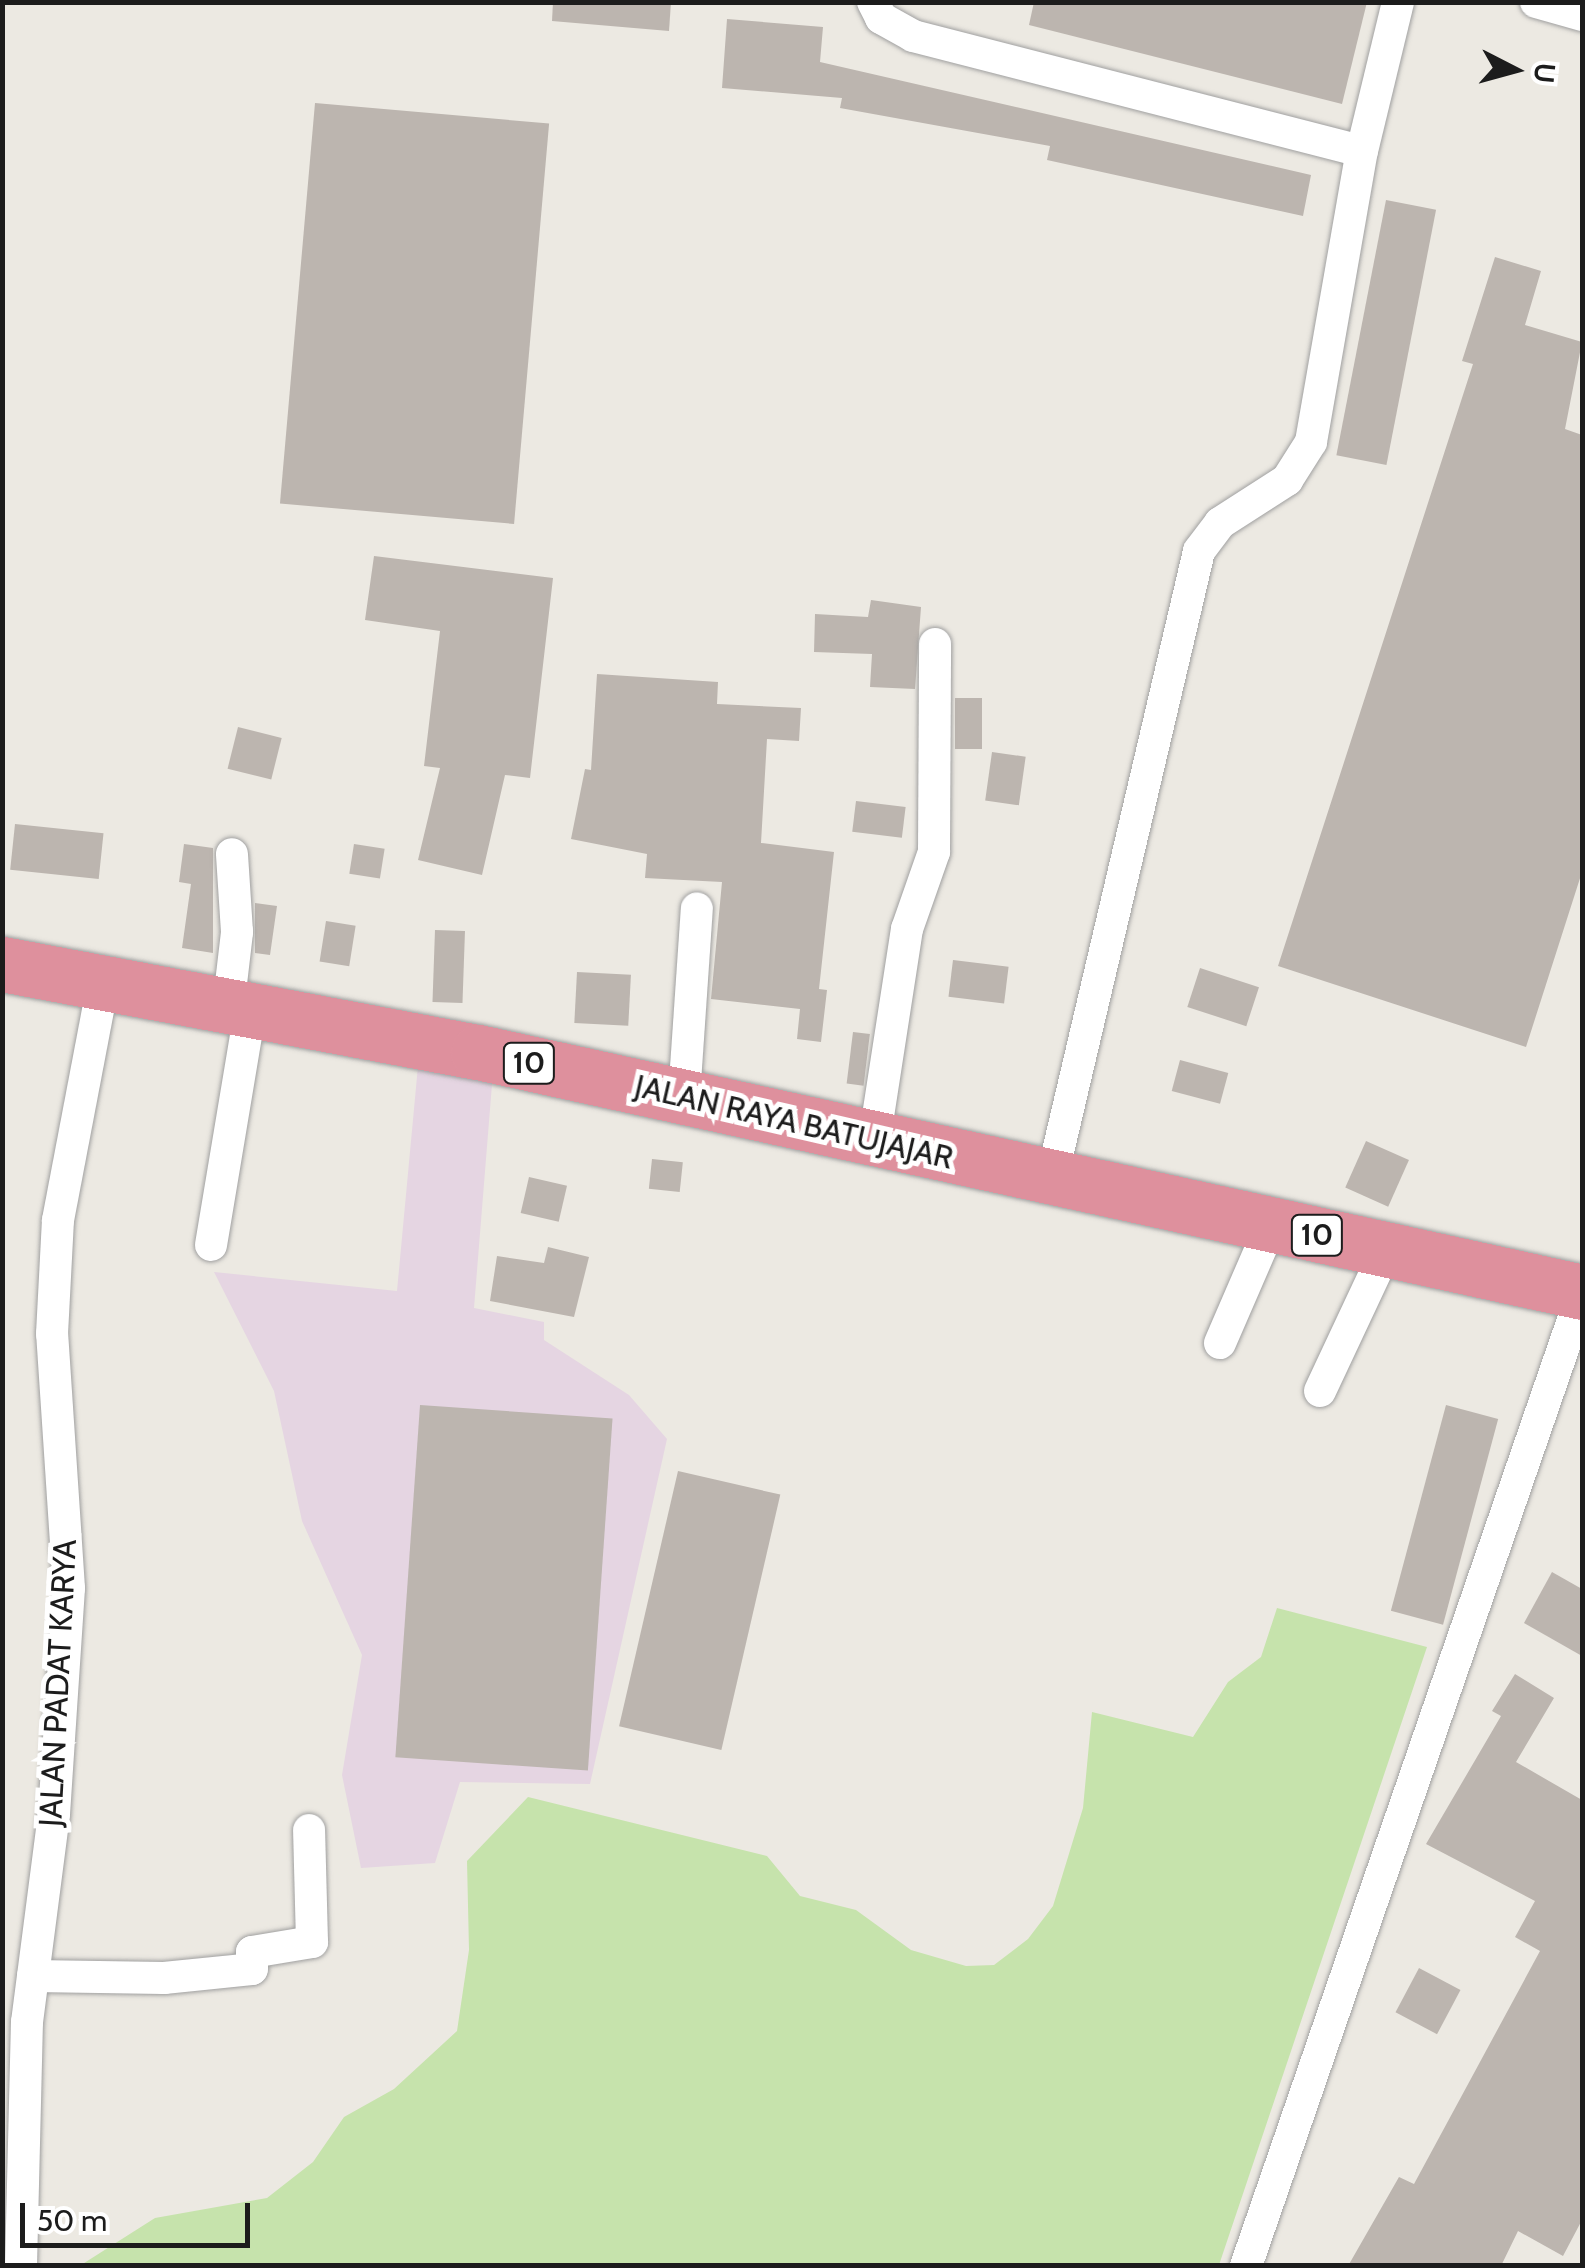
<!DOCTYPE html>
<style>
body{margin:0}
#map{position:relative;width:1585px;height:2268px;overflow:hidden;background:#ece9e2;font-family:Cabin,sans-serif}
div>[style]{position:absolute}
.industrial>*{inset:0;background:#e5d5e2}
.grass>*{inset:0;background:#c6e3ac}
.building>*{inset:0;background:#bcb5af;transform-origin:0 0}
.roads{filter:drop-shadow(0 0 2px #a0a0a0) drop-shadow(0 0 2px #a0a0a0)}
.street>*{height:32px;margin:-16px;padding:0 16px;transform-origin:16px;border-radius:16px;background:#fff}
.highway>*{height:55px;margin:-27.5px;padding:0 27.5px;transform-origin:27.5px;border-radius:27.5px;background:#de909d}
span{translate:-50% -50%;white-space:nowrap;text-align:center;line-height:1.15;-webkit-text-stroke:10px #fff;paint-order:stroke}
.shield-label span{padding:2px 8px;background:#fff;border:2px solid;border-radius:8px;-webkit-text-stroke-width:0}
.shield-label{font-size:30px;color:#1c1c1c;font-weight:700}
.street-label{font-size:32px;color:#1c1c1c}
.frame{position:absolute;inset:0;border:5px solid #1c1c1c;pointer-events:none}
.north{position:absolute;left:1465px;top:20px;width:100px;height:100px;-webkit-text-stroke:8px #fff;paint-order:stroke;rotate:96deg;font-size:28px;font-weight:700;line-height:40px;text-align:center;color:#1c1c1c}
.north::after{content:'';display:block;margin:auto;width:35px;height:45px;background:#1c1c1c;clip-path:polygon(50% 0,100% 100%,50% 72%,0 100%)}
.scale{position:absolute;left:20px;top:2203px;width:230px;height:45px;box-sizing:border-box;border:5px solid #1c1c1c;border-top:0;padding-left:12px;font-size:30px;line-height:35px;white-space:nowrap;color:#1c1c1c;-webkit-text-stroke:8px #fff;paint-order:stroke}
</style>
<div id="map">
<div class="industrial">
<i style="clip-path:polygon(418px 1066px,493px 1072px,474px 1308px,544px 1322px,544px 1340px,629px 1395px,667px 1439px,590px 1784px,460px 1782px,435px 1863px,361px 1868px,342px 1775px,362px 1655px,302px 1521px,274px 1391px,214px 1272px,397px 1291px)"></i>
</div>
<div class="grass">
<i style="clip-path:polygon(1277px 1608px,1427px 1647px,1219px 2265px,81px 2265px,155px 2218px,267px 2198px,313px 2162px,344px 2117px,394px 2089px,457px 2031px,469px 1950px,467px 1861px,528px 1797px,767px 1856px,800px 1896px,856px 1910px,911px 1950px,966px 1966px,994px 1965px,1028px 1939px,1053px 1906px,1083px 1808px,1092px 1712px,1193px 1737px,1228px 1682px,1261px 1657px)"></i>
</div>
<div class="building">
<i style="clip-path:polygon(553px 2px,671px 2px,669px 31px,552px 21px)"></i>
<i style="clip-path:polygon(1034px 2px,1367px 2px,1342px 104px,1029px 25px)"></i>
<i style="clip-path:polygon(727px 19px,823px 27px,820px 62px,1311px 175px,1303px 216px,1047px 160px,1050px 146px,840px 108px,842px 98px,722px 88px)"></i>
<i style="left:315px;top:103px;width:235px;height:402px;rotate:5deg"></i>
<i style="left:1386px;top:200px;width:51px;height:260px;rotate:11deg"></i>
<i style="clip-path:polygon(1495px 257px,1541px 271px,1525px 325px,1582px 342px,1565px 429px,1582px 435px,1582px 872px,1526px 1047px,1278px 966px,1473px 364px,1462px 361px)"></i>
<i style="clip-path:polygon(374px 556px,553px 578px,530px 778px,505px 775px,482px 875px,418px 860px,440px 768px,424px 766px,440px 631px,365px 620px)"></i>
<i style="clip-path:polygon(871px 600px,921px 607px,915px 689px,870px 687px,872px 654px,814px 652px,815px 614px,868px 617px)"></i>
<i style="clip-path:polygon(597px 674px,718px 682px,717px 704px,801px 708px,799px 741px,767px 739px,761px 843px,834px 852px,819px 989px,827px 990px,821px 1042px,797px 1039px,800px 1009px,711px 999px,722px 882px,645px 878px,647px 854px,571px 839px,585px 769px,591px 770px)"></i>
<i style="left:955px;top:698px;width:27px;height:51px"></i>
<i style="left:238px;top:727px;width:45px;height:43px;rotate:14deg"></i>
<i style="left:992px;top:752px;width:34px;height:49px;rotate:8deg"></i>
<i style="left:856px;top:801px;width:50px;height:31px;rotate:7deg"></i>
<i style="left:15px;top:824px;width:89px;height:46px;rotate:6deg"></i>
<i style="clip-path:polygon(184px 844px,213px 848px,213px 953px,182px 948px,191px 884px,179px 882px)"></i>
<i style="left:354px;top:844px;width:31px;height:30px;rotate:9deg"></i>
<i style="clip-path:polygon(255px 903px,277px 906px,270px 955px,255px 953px)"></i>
<i style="left:326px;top:921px;width:30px;height:41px;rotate:9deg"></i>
<i style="left:435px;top:930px;width:30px;height:72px;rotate:2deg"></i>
<i style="left:953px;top:960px;width:56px;height:37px;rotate:7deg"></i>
<i style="left:1200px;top:968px;width:62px;height:41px;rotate:18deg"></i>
<i style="left:577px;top:972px;width:54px;height:51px;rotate:3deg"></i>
<i style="left:853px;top:1032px;width:17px;height:52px;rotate:7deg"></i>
<i style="left:1180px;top:1060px;width:50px;height:32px;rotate:15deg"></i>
<i style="left:1366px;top:1141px;width:47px;height:51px;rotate:24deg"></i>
<i style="left:652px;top:1159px;width:31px;height:30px;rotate:6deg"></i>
<i style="left:529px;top:1177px;width:39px;height:37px;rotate:13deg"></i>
<i style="clip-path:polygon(548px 1247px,589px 1257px,574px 1317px,490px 1301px,497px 1256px,544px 1263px)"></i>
<i style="left:420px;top:1405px;width:193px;height:353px;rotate:4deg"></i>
<i style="left:1446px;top:1405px;width:54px;height:213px;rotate:15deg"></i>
<i style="left:678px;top:1471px;width:105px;height:262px;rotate:13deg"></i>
<i style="clip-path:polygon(1552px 1572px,1582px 1589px,1582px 1656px,1524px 1623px)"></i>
<i style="clip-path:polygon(1515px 1674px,1554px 1698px,1516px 1762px,1582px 1800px,1582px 2220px,1563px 2256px,1518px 2231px,1501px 2266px,1348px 2266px,1399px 2177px,1414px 2184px,1540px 1951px,1515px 1937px,1535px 1901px,1426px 1844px,1501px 1716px,1492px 1711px)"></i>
<i style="left:1419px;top:1968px;width:47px;height:50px;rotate:28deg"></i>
</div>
<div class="roads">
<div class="street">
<i style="left:873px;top:2px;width:18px;rotate:63deg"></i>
<i style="left:881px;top:18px;width:37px;rotate:29deg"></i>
<i style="left:913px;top:36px;width:463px;rotate:14.4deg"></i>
<i style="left:1536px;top:2px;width:48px;rotate:15.8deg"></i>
<i style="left:228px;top:1009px;width:78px;rotate:-83.3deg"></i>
<i style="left:237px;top:932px;width:78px;rotate:-93.7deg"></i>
<i style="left:684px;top:1097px;width:189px;rotate:-86.1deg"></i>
<i style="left:874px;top:1142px;width:216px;rotate:-81.2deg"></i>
<i style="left:907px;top:929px;width:82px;rotate:-70.7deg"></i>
<i style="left:934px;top:852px;width:208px;rotate:-89.7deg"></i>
<i style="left:1052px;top:1177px;width:643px;rotate:-76.78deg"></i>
<i style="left:1199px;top:551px;width:35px;rotate:-53deg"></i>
<i style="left:1220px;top:523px;width:80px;rotate:-32.7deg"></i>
<i style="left:1287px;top:480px;width:45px;rotate:-57.7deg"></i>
<i style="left:1311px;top:442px;width:295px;rotate:-80.1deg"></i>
<i style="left:1362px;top:151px;width:153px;rotate:-76.4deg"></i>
<i style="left:211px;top:1245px;width:235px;rotate:-80.5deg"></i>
<i style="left:1220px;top:1343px;width:129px;rotate:-66.6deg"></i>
<i style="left:1320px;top:1391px;width:153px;rotate:-64.9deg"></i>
<i style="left:33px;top:1976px;width:131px;rotate:0.9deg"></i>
<i style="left:164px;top:1978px;width:88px;rotate:-5.8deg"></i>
<i style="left:252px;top:1969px;width:17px;rotate:-90deg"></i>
<i style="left:252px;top:1952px;width:61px;rotate:-9.5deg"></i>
<i style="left:312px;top:1942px;width:112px;rotate:-91.5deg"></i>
<i style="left:21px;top:2266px;width:244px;rotate:-88.6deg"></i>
<i style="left:27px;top:2022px;width:210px;rotate:-82.6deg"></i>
<i style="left:54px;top:1814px;width:226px;rotate:-86.2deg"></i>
<i style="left:69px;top:1588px;width:255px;rotate:-93.8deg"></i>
<i style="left:52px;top:1334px;width:114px;rotate:-87deg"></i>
<i style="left:58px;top:1220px;width:240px;rotate:-79.2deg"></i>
<i style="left:1246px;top:2266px;width:1028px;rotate:-70.93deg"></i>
</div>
<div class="highway">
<i style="left:2px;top:964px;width:484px;rotate:10.5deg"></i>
<i style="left:478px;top:1052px;width:1130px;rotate:12.26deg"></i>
</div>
</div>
<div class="shield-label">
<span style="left:529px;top:1063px">10</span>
<span style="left:1317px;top:1235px">10</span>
</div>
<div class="street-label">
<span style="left:794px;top:1122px;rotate:13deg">JALAN RAYA BATUJAJAR</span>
<span style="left:58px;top:1683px;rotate:-87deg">JALAN PADAT KARYA</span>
</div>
<div class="frame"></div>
<div class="north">U</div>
<div class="scale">50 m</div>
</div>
